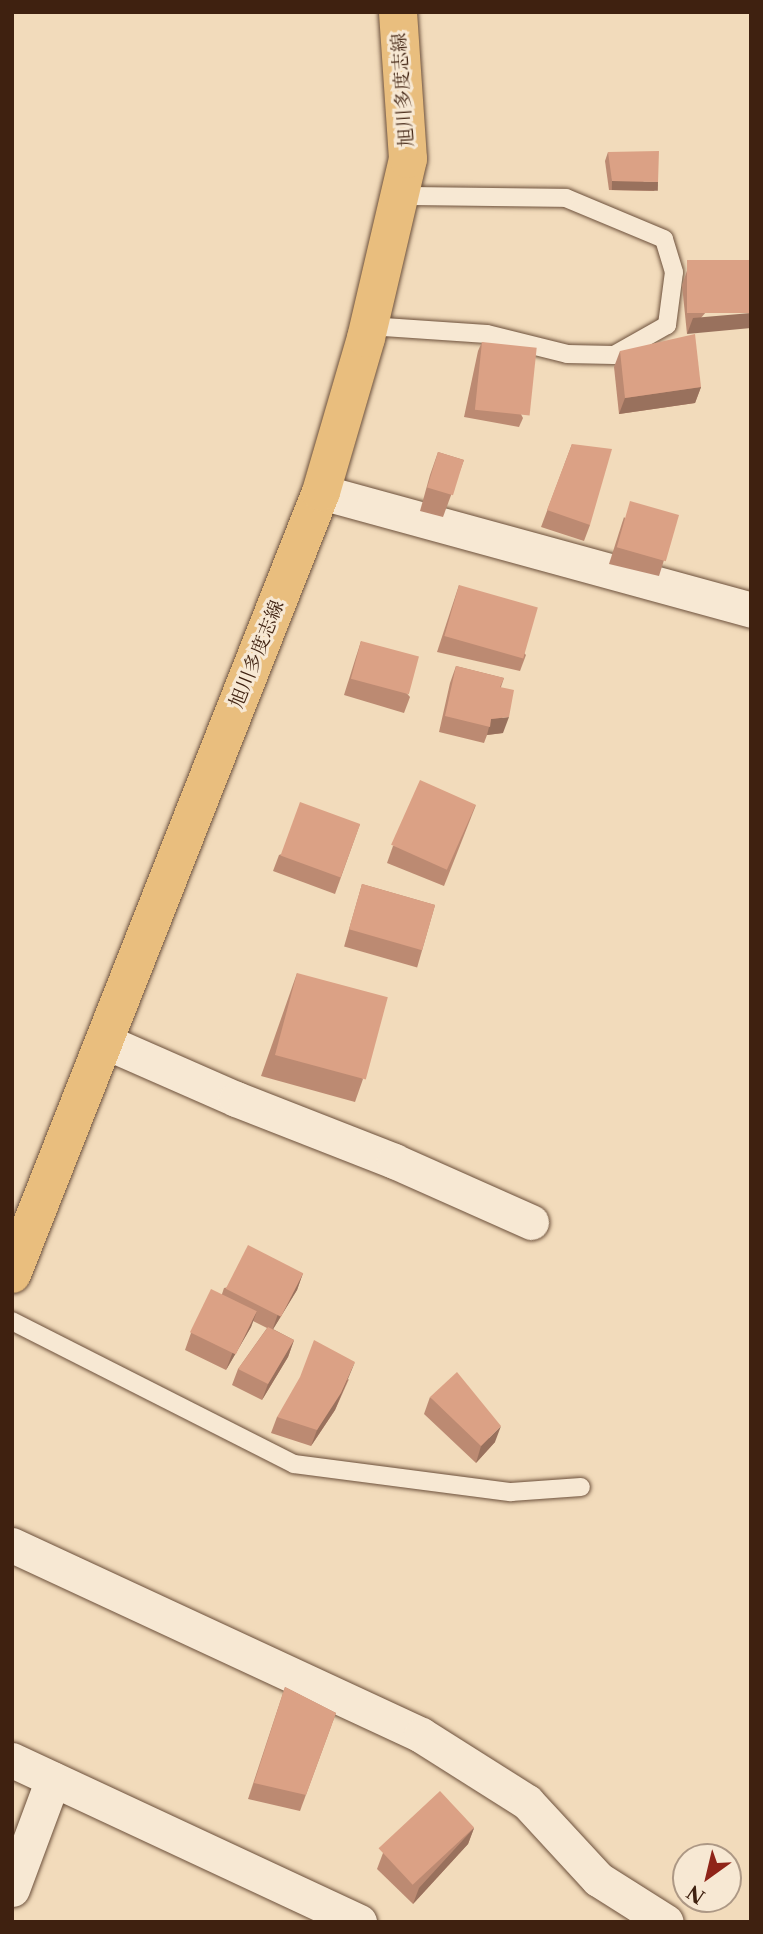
<!DOCTYPE html>
<meta charset="utf-8">
<style>
body{margin:0}
#map{position:relative;width:763px;height:1934px;overflow:hidden;background:#f2dbbb;font-family:"Libre Caslon Text","Noto Serif JP",serif}
div>[style]{position:absolute}
.roads{filter:drop-shadow(0 0 2px #6c503b) drop-shadow(0 0 2px #6c503b)}
.service>*{height:18px;margin:-9px;padding:0 9px;transform-origin:9px;border-radius:9px;background:#f7e8d3}
.minor>*{height:35px;margin:-17.5px;padding:0 17.5px;transform-origin:17.5px;border-radius:17.5px;background:#f7e8d3}
.primary>*{height:38px;margin:-19px;padding:0 19px;transform-origin:19px;border-radius:19px;background:#e9be7e}
.wall>*{inset:0;background:#bc8a72;transform-origin:0 0}
.shaded-wall>*{inset:0;background:#99715d;transform-origin:0 0}
.building>*{inset:0;background:#dba185;transform-origin:0 0}
span{translate:-50% -50%;white-space:nowrap;text-align:center;line-height:1.15;-webkit-text-stroke:6px #f7e8d3;paint-order:stroke}
.street-label{font-size:19px;color:#3f2110}
.frame{position:absolute;inset:0;border:14px solid #3f2110;pointer-events:none}
.north{position:absolute;left:672px;top:1843px;width:70px;height:70px;box-sizing:border-box;background:#f7e8d3;border:2px solid #ad9885;border-radius:50%;rotate:214deg;font-size:19px;font-weight:700;line-height:28px;text-align:center;color:#3f2110}
.north::after{content:'';display:block;margin:auto;width:24px;height:32px;background:#8f2418;clip-path:polygon(50% 0,100% 100%,50% 72%,0 100%)}
</style>
<div id="map">
<div class="roads">
<div class="service">
<i style="left:369px;top:326px;width:118px;rotate:3.9deg"></i>
<i style="left:487px;top:334px;width:82px;rotate:14deg"></i>
<i style="left:567px;top:354px;width:47px;rotate:1.2deg"></i>
<i style="left:614px;top:355px;width:61px;rotate:-29.5deg"></i>
<i style="left:667px;top:325px;width:53px;rotate:-82.5deg"></i>
<i style="left:674px;top:272px;width:34px;rotate:-107deg"></i>
<i style="left:664px;top:239px;width:106px;rotate:-157.3deg"></i>
<i style="left:566px;top:198px;width:167px;rotate:-179.3deg"></i>
<i style="left:12px;top:1321px;width:316px;rotate:26.9deg"></i>
<i style="left:294px;top:1464px;width:219px;rotate:7.4deg"></i>
<i style="left:511px;top:1492px;width:70px;rotate:-4.1deg"></i>
</div>
<div class="minor">
<i style="left:321px;top:492px;width:446px;rotate:15.3deg"></i>
<i style="left:104px;top:1041px;width:144px;rotate:23.7deg"></i>
<i style="left:236px;top:1099px;width:170px;rotate:21.4deg"></i>
<i style="left:394px;top:1161px;width:150px;rotate:24deg"></i>
<i style="left:12px;top:1545px;width:451px;rotate:24.9deg"></i>
<i style="left:421px;top:1735px;width:125px;rotate:32.3deg"></i>
<i style="left:527px;top:1802px;width:105px;rotate:47.3deg"></i>
<i style="left:598px;top:1879px;width:80px;rotate:32.3deg"></i>
<i style="left:12px;top:1760px;width:383px;rotate:25deg"></i>
<i style="left:12px;top:1889px;width:117px;rotate:-69.6deg"></i>
</div>
<div class="primary">
<i style="left:12px;top:1274px;width:841px;rotate:-68.44deg"></i>
<i style="left:321px;top:492px;width:160px;rotate:-73.7deg"></i>
<i style="left:366px;top:338px;width:184px;rotate:-76.8deg"></i>
<i style="left:408px;top:159px;width:147px;rotate:-93.9deg"></i>
</div>
</div>
<div class="wall">
<i style="clip-path:polygon(608px 152px,655px 191px,609px 190px,605px 161px)"></i>
<i style="clip-path:polygon(751px 260px,687px 334px,682px 285px,688px 268px)"></i>
<i style="clip-path:polygon(482px 342px,523px 418px,519px 427px,464px 417px,478px 351px)"></i>
<i style="clip-path:polygon(620px 351px,701px 387px,695px 403px,619px 414px,614px 367px)"></i>
<i style="clip-path:polygon(572px 444px,590px 525px,584px 541px,541px 527px)"></i>
<i style="clip-path:polygon(438px 452px,464px 460px,443px 517px,420px 511px,430px 475px)"></i>
<i style="clip-path:polygon(624px 517px,664px 560px,659px 576px,609px 564px)"></i>
<i style="clip-path:polygon(459px 585px,526px 655px,520px 671px,437px 652px)"></i>
<i style="clip-path:polygon(361px 641px,410px 697px,404px 713px,344px 695px)"></i>
<i style="clip-path:polygon(456px 666px,504px 678px,501px 687px,503px 733px,487px 735px,484px 743px,439px 732px,450px 683px)"></i>
<i style="clip-path:polygon(476px 805px,444px 886px,387px 863px,393px 846px)"></i>
<i style="clip-path:polygon(360px 824px,335px 894px,273px 871px,279px 855px)"></i>
<i style="left:362px;top:884px;width:76px;height:65px;rotate:16deg"></i>
<i style="clip-path:polygon(297px 973px,363px 1079px,355px 1102px,261px 1076px)"></i>
<i style="clip-path:polygon(303px 1273px,297px 1290px,273px 1329px,294px 1340px,288px 1357px,262px 1400px,232px 1385px,238px 1369px,267px 1328px,253px 1321px,251px 1327px,226px 1370px,185px 1350px,191px 1333px,222px 1294px,224px 1288px)"></i>
<i style="clip-path:polygon(349px 1379px,335px 1410px,311px 1446px,271px 1433px,277px 1417px)"></i>
<i style="clip-path:polygon(430px 1397px,495px 1442px,476px 1463px,424px 1414px)"></i>
<i style="clip-path:polygon(285px 1687px,336px 1713px,300px 1811px,248px 1799px)"></i>
<i style="clip-path:polygon(474px 1828px,468px 1844px,413px 1904px,377px 1869px,383px 1853px)"></i>
</div>
<div class="shaded-wall">
<i style="left:612px;top:181px;width:46px;height:9px;rotate:1deg"></i>
<i style="clip-path:polygon(751px 313px,751px 328px,687px 334px,693px 318px)"></i>
<i style="clip-path:polygon(701px 387px,695px 403px,619px 414px,625px 398px)"></i>
<i style="clip-path:polygon(509px 717px,503px 733px,487px 735px,491px 719px)"></i>
<i style="clip-path:polygon(303px 1273px,297px 1290px,272px 1331px,278px 1314px)"></i>
<i style="clip-path:polygon(257px 1311px,251px 1327px,226px 1370px,232px 1354px)"></i>
<i style="clip-path:polygon(294px 1340px,288px 1357px,262px 1400px,268px 1384px)"></i>
<i style="clip-path:polygon(355px 1362px,335px 1410px,311px 1446px,317px 1430px)"></i>
<i style="clip-path:polygon(501px 1426px,495px 1442px,476px 1463px,481px 1446px)"></i>
<i style="clip-path:polygon(474px 1828px,468px 1844px,413px 1904px,419px 1888px)"></i>
</div>
<div class="building">
<i style="clip-path:polygon(659px 151px,658px 182px,612px 181px,608px 152px)"></i>
<i style="left:751px;top:260px;width:53px;height:64px;rotate:90deg"></i>
<i style="clip-path:polygon(695px 334px,701px 387px,625px 398px,620px 351px)"></i>
<i style="left:482px;top:342px;width:55px;height:68px;rotate:6deg"></i>
<i style="clip-path:polygon(572px 444px,612px 449px,590px 525px,547px 510px)"></i>
<i style="left:438px;top:452px;width:27px;height:37px;rotate:17deg"></i>
<i style="left:630px;top:501px;width:51px;height:48px;rotate:16deg"></i>
<i style="left:459px;top:585px;width:82px;height:53px;rotate:16deg"></i>
<i style="left:361px;top:641px;width:60px;height:39px;rotate:15deg"></i>
<i style="clip-path:polygon(456px 666px,504px 678px,500px 687px,514px 690px,509px 717px,491px 719px,490px 727px,445px 716px)"></i>
<i style="left:420px;top:780px;width:61px;height:71px;rotate:24deg"></i>
<i style="left:300px;top:802px;width:64px;height:57px;rotate:20deg"></i>
<i style="left:362px;top:884px;width:76px;height:47px;rotate:16deg"></i>
<i style="left:297px;top:973px;width:94px;height:85px;rotate:15deg"></i>
<i style="left:248px;top:1245px;width:62px;height:49px;rotate:27deg"></i>
<i style="left:211px;top:1289px;width:51px;height:48px;rotate:26deg"></i>
<i style="clip-path:polygon(268px 1327px,294px 1340px,268px 1384px,238px 1369px)"></i>
<i style="clip-path:polygon(314px 1340px,355px 1362px,341px 1393px,317px 1430px,277px 1417px,300px 1377px)"></i>
<i style="clip-path:polygon(457px 1372px,501px 1426px,481px 1446px,430px 1397px)"></i>
<i style="clip-path:polygon(285px 1687px,336px 1713px,306px 1795px,254px 1783px)"></i>
<i style="left:440px;top:1791px;width:50px;height:84px;rotate:47deg"></i>
</div>
<div class="street-label">
<span style="left:403px;top:90px;rotate:-94deg">旭川多度志線</span>
<span style="left:257px;top:654px;rotate:-68deg">旭川多度志線</span>
</div>
<div class="frame"></div>
<div class="north">N</div>
</div>
